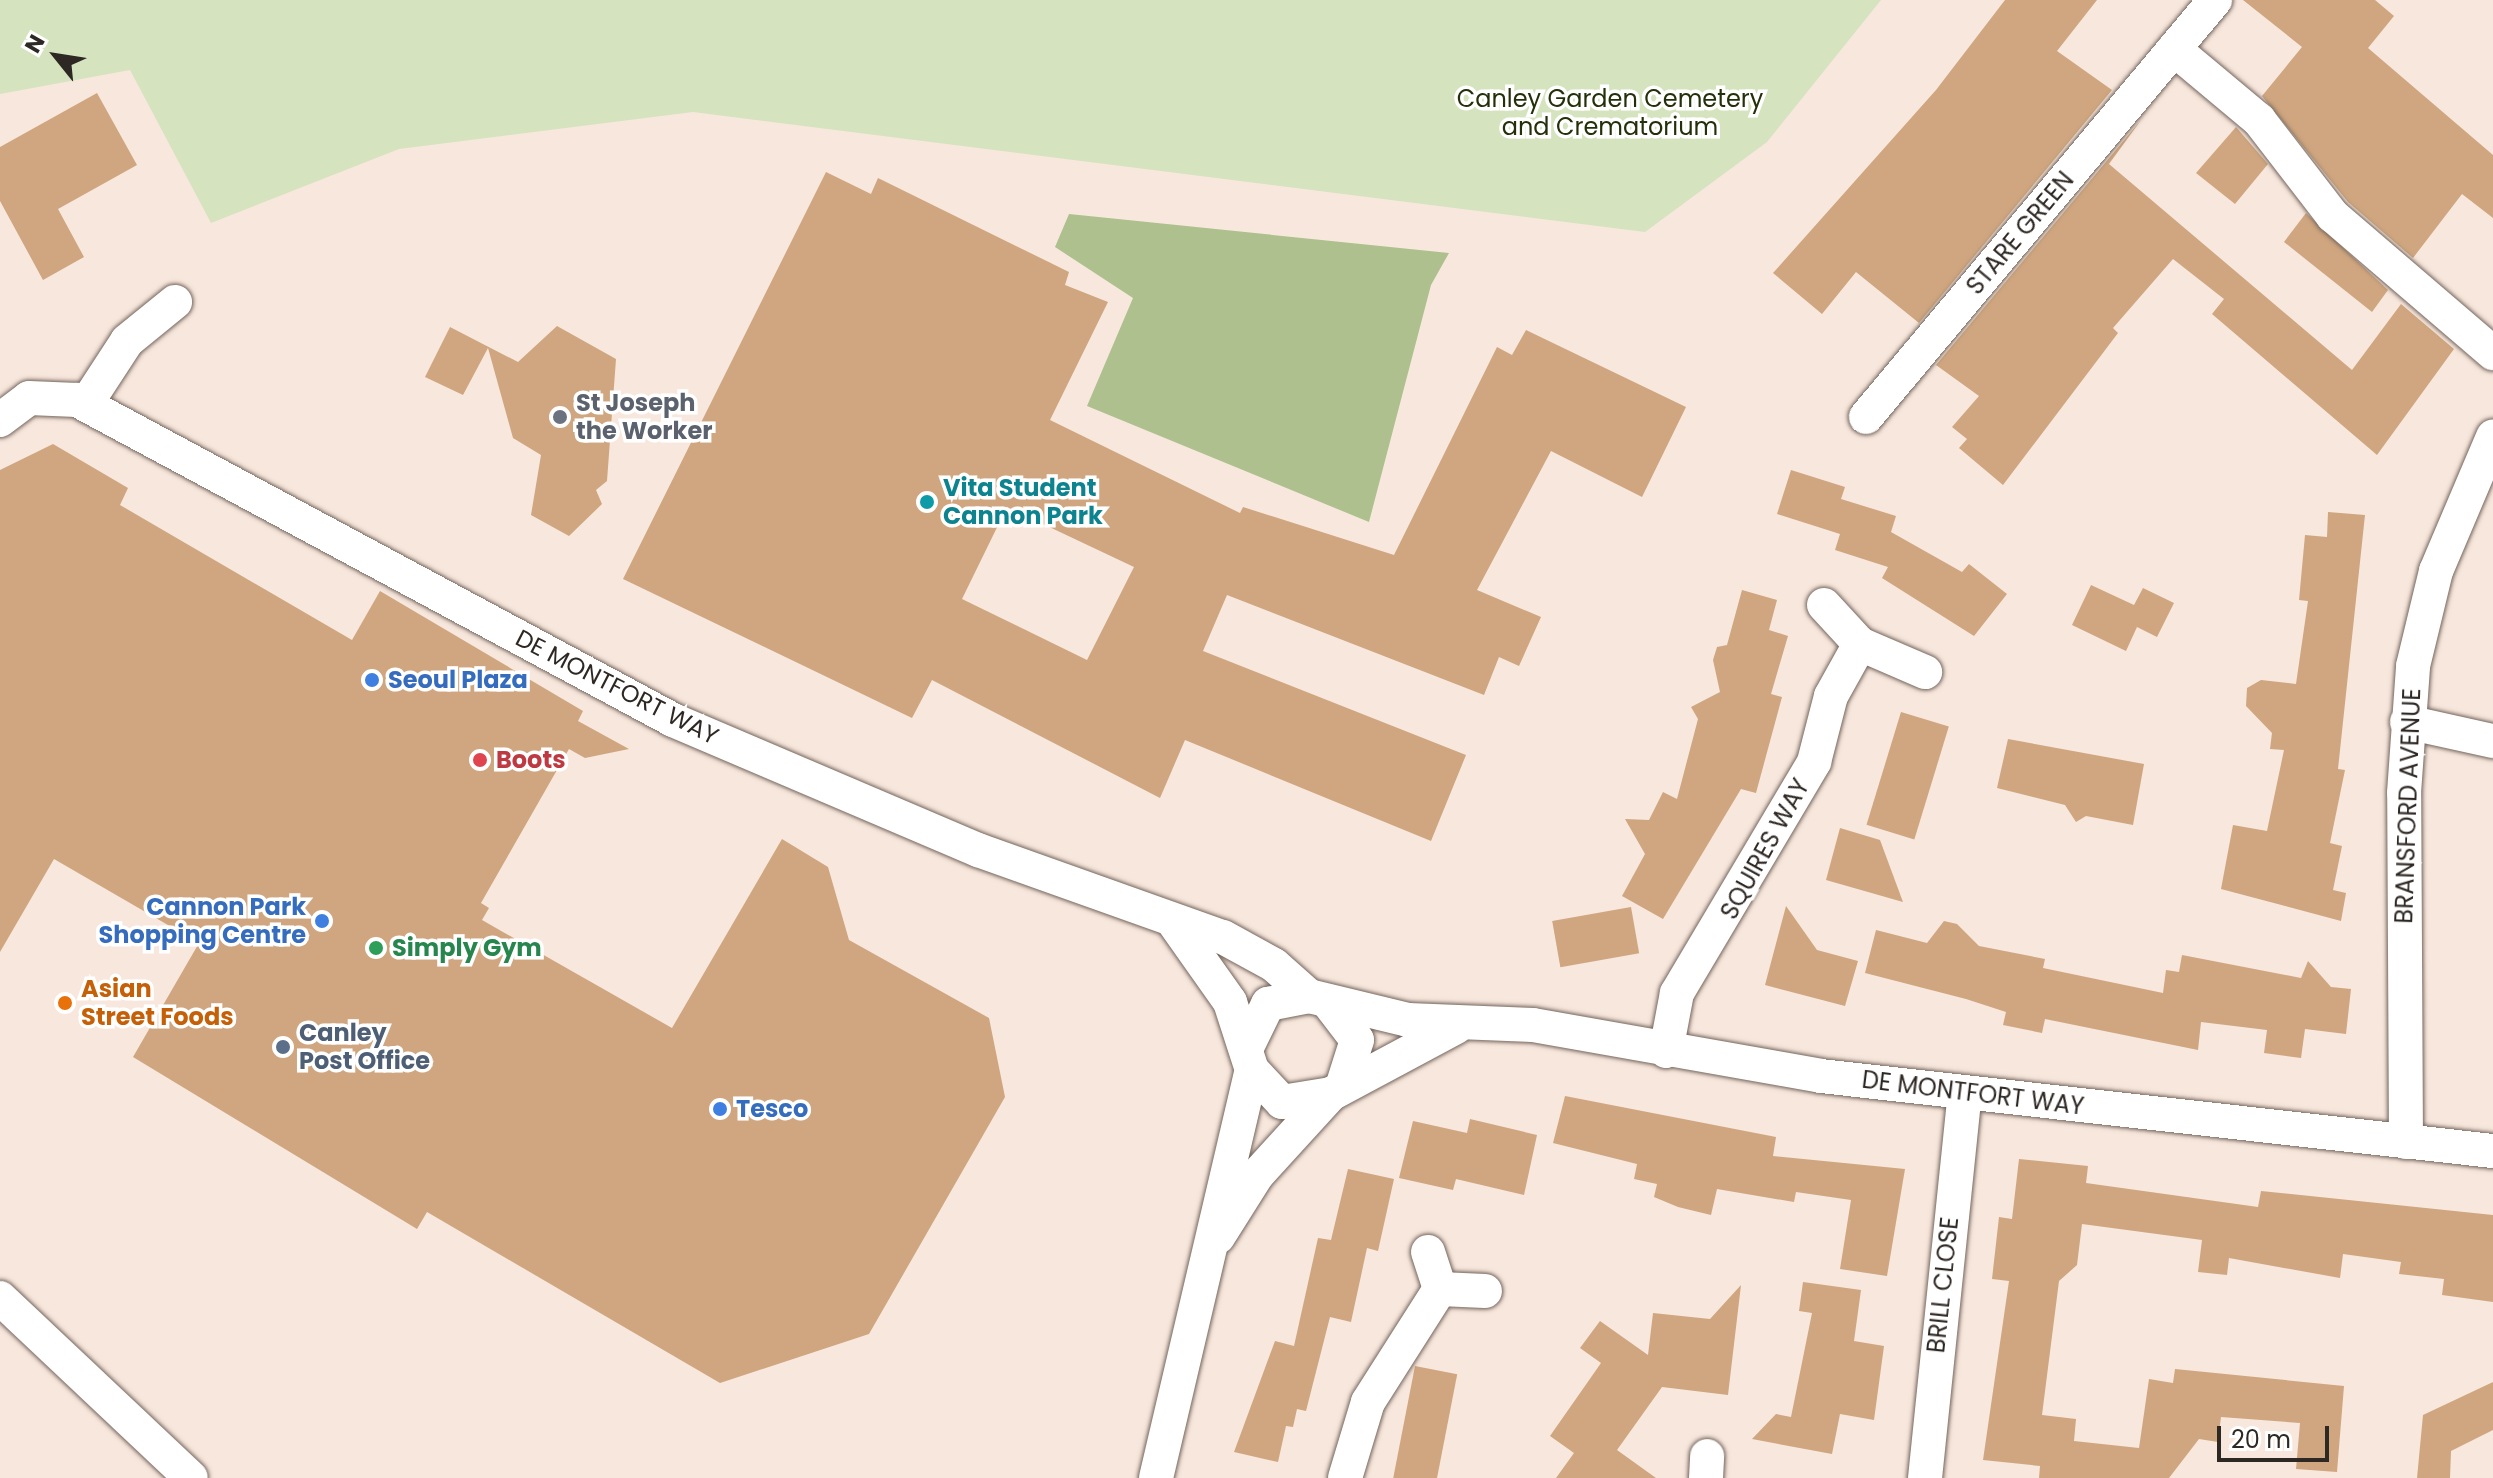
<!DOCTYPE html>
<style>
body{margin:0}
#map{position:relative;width:2493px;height:1478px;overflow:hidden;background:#f8e7dd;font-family:Poppins,sans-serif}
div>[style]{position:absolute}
.green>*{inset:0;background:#d5e3be}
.forest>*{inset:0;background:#adc08d}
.building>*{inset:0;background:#cfa67f;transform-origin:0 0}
.roads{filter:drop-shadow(0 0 2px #74655c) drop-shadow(0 0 2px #74655c)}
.minor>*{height:34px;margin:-17px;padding:0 17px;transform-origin:17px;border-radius:17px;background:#fff}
.dots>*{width:22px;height:22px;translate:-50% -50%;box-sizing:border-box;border:4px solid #fff;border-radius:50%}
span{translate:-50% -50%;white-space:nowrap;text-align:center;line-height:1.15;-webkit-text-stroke:7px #fff;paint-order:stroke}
.park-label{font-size:24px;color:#243009}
.street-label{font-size:24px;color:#2e2824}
.worship-label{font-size:24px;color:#5b616d;font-weight:700}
.left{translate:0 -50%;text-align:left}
.culture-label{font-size:24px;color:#0d838f;font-weight:700}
.shop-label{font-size:24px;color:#366cbe;font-weight:700}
.right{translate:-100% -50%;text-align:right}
.health-label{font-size:24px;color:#be3a42;font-weight:700}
.leisure-label{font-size:24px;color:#27864d;font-weight:700}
.food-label{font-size:24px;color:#c56008;font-weight:700}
.service-label{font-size:24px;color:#4e5e75;font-weight:700}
.north{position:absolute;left:16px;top:16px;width:80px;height:80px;-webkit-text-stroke:6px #fff;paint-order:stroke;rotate:300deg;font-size:22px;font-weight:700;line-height:32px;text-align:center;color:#2e2824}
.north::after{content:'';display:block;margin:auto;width:28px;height:36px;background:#2e2824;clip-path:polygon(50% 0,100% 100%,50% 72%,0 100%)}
.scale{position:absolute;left:2217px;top:1426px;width:112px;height:36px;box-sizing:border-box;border:4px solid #2e2824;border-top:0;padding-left:10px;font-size:24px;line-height:28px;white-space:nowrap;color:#2e2824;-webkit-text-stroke:6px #fff;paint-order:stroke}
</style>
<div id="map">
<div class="green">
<i style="clip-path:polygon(0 0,1881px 0,1767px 142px,1645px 232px,693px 112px,399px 149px,211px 223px,130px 70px,0 94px)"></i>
</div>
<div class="forest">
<i style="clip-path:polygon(1069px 214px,1449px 253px,1431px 285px,1369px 522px,1087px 406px,1133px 298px,1055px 247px)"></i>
</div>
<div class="building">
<i style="clip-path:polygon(2005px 0,2097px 0,2057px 51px,2112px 90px,1919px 323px,1856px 272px,1822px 314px,1773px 273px,1936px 90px)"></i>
<i style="clip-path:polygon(2243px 0,2375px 0,2394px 16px,2368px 48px,2493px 155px,2493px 218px,2462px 194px,2413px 258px,2348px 202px,2262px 96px,2302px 47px)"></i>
<i style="clip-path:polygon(97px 93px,137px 165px,58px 209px,84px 257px,43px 280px,0 201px,0 147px)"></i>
<i style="clip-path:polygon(2141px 120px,2109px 164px,2352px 370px,2401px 304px,2454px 349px,2377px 455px,2212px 314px,2224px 299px,2173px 259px,2113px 328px,2118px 333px,2003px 485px,1959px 448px,1967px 439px,1952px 427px,1979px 396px,1936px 365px)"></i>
<i style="clip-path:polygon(2236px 127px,2268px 164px,2235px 204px,2196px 173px)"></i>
<i style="clip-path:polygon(evenodd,826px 172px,871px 194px,878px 178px,1069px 272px,1065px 285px,1108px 302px,1050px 420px,1240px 513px,1243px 507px,1394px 555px,1497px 347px,1512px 355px,1526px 330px,1686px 407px,1642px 497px,1551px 451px,1477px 590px,1541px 617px,1519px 666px,1499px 657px,1484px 695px,1227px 595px,1203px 651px,1466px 755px,1431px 841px,1185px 740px,1160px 798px,932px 680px,912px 718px,623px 579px,826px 172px,1007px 507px,1134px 567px,1087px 660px,962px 599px,1007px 507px)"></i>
<i style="clip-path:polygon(2306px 213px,2388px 290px,2372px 312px,2284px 242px)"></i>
<i style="clip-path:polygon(557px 326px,616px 359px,607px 481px,596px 490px,602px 504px,569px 536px,531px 515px,541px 455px,513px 438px,488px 348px,463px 395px,425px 377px,450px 327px,518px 362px)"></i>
<i style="clip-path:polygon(53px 444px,128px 488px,120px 505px,352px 640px,380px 591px,583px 711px,578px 721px,629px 749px,585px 758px,569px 749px,481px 903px,489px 908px,482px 920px,672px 1028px,782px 839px,828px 867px,849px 940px,989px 1018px,1005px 1097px,869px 1334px,720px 1383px,427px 1212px,417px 1229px,133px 1057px,199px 943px,54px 859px,0 952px,0 470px)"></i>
<i style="clip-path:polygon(1791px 470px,1845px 487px,1841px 499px,1896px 516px,1891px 532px,1962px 572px,1969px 564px,2007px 594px,1974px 636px,1882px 578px,1888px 567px,1835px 550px,1840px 534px,1777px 514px)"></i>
<i style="clip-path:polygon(2328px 512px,2365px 515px,2338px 769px,2345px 770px,2330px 843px,2342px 846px,2333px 890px,2346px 893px,2341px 921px,2221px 889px,2233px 825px,2267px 831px,2284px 750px,2270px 749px,2272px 733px,2246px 706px,2247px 688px,2261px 680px,2296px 684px,2308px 601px,2299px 600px,2305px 535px,2327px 537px)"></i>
<i style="clip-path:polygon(2091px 585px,2134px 605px,2143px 588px,2174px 603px,2157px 637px,2137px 627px,2126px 651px,2072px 625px)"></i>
<i style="clip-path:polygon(1742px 590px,1777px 600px,1769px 630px,1788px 636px,1771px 694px,1782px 697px,1756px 793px,1741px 789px,1663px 919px,1622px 896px,1645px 854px,1625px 819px,1649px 820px,1663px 792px,1677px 799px,1698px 719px,1691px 707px,1720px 692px,1713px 660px,1717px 647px,1727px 645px)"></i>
<i style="left:1901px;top:712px;width:50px;height:118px;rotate:17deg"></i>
<i style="clip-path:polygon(2008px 739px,2144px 764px,2133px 825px,2086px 816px,2076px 822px,2065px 805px,1997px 788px)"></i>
<i style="clip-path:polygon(1840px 828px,1880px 840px,1903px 902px,1826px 880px)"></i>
<i style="clip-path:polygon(1786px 906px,1817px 950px,1858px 961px,1845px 1006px,1765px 985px)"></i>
<i style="left:1631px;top:907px;width:47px;height:80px;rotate:80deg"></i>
<i style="clip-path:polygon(1944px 921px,1957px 924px,1979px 946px,2045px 959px,2043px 968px,2163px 993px,2166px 970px,2179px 972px,2182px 955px,2301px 978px,2308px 961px,2331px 987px,2351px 989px,2346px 1034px,2305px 1029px,2301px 1058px,2264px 1053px,2267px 1030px,2201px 1022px,2198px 1050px,2045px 1019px,2042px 1033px,2003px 1025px,2006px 1012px,1966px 999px,1865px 973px,1876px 930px,1927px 943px)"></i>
<i style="clip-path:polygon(1565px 1096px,1776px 1137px,1773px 1156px,1905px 1169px,1887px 1276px,1840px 1269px,1851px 1200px,1796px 1192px,1794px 1202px,1717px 1189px,1711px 1215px,1678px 1207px,1654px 1197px,1657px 1184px,1634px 1179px,1637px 1164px,1553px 1143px)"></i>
<i style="clip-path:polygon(1470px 1119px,1537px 1135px,1524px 1195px,1456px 1179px,1453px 1190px,1399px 1178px,1413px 1121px,1467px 1133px)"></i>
<i style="clip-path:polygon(2019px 1159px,2088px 1166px,2086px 1183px,2258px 1207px,2261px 1191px,2493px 1215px,2493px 1302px,2442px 1295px,2444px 1279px,2399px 1274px,2401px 1262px,2343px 1254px,2340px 1278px,2229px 1258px,2227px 1275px,2198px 1272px,2202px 1240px,2082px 1224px,2077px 1265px,2059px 1281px,2042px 1415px,2076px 1419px,2074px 1441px,2139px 1448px,2149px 1379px,2173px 1383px,2175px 1369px,2344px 1386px,2337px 1472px,2296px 1469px,2300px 1423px,2221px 1417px,2218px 1442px,2199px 1439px,2169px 1478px,2039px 1478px,2040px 1466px,1983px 1460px,2009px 1281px,1992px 1279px,1999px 1217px,2012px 1219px)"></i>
<i style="clip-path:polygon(1348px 1169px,1394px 1179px,1378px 1251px,1367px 1248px,1351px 1322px,1330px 1317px,1306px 1411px,1297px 1409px,1293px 1427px,1286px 1426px,1278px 1462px,1234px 1452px,1275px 1341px,1294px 1346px,1318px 1238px,1331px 1240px)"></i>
<i style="clip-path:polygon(1803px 1282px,1861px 1290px,1854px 1341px,1884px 1346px,1874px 1420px,1840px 1414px,1832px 1454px,1752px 1439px,1776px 1414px,1791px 1417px,1812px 1313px,1799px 1311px)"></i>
<i style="clip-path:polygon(1741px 1285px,1728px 1395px,1662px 1387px,1617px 1450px,1656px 1478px,1556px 1478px,1574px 1453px,1550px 1436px,1601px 1363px,1580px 1348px,1600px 1321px,1648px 1355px,1653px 1313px,1710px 1319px)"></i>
<i style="left:1415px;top:1366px;width:43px;height:115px;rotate:11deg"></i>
<i style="clip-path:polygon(2493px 1382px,2493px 1430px,2451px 1451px,2450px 1478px,2417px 1478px,2423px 1415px)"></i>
</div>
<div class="roads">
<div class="minor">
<i style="left:2174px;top:49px;width:111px;rotate:39.9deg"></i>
<i style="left:2259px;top:120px;width:121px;rotate:52.4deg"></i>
<i style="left:2333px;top:216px;width:211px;rotate:40.6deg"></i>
<i style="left:86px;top:404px;width:75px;rotate:-56.9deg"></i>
<i style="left:127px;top:341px;width:62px;rotate:-39.1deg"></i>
<i style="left:1866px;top:417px;width:544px;rotate:-50.07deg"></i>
<i style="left:0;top:420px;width:36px;rotate:-37deg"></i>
<i style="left:29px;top:398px;width:48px;rotate:2.4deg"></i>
<i style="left:77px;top:400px;width:676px;rotate:28.23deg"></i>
<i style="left:673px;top:720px;width:332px;rotate:23.1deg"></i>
<i style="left:978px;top:850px;width:260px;rotate:19.6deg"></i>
<i style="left:1223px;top:937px;width:58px;rotate:28.8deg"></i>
<i style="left:1274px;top:965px;width:47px;rotate:41.5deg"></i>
<i style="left:1824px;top:605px;width:53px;rotate:47.3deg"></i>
<i style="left:1860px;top:644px;width:71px;rotate:23.3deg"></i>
<i style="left:2407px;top:722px;width:88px;rotate:12.5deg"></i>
<i style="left:1172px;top:920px;width:100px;rotate:54.7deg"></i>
<i style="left:1230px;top:1002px;width:71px;rotate:72.1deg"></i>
<i style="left:1252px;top:1070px;width:44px;rotate:46.8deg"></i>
<i style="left:1282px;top:1102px;width:50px;rotate:-9.3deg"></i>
<i style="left:1331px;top:1094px;width:142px;rotate:-28.2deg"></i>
<i style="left:1327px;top:1001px;width:49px;rotate:52.4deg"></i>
<i style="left:1357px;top:1040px;width:46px;rotate:107.7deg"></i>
<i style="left:1248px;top:1045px;width:46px;rotate:-64deg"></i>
<i style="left:1268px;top:1004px;width:42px;rotate:-11deg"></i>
<i style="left:1309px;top:996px;width:102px;rotate:13.6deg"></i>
<i style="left:1408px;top:1020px;width:125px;rotate:2.3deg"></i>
<i style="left:1533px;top:1025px;width:292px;rotate:10deg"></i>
<i style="left:1821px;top:1076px;width:676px;rotate:6.37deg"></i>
<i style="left:1666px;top:1051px;width:59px;rotate:-79.3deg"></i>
<i style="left:1677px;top:993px;width:269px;rotate:-59.3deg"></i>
<i style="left:1814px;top:762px;width:68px;rotate:-75.6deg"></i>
<i style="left:1831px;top:696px;width:60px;rotate:-60.9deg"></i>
<i style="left:2406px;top:1142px;width:349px;rotate:-90.3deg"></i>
<i style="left:2404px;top:793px;width:127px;rotate:-85.9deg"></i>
<i style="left:2413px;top:666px;width:98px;rotate:-76.4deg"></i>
<i style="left:2436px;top:571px;width:146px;rotate:-67deg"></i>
<i style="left:1218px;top:1237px;width:73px;rotate:-57.8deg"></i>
<i style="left:1257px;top:1175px;width:110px;rotate:-47.6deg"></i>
<i style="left:1428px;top:1252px;width:39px;rotate:72deg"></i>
<i style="left:1440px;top:1289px;width:45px;rotate:2.5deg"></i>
<i style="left:0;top:1298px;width:262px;rotate:43.3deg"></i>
<i style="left:1156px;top:1478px;width:419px;rotate:-76.8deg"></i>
<i style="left:1345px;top:1478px;width:79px;rotate:-73.2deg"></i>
<i style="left:1368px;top:1402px;width:134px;rotate:-57.5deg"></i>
<i style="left:1706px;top:1478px;width:22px;rotate:-87deg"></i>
<i style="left:1925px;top:1478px;width:387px;rotate:-84.1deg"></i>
</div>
</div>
<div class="dots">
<i style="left:560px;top:417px;background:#6b7280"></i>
<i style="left:927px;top:502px;background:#0f9aa8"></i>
<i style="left:372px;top:680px;background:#3f7fe0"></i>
<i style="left:480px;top:760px;background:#e0444e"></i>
<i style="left:322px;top:921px;background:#3f7fe0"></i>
<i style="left:376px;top:948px;background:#2e9e5b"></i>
<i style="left:65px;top:1003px;background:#e8710a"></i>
<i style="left:283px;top:1047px;background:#5c6f8a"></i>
<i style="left:720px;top:1109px;background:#3f7fe0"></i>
</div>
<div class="park-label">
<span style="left:1610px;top:113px">Canley Garden Cemetery<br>and Crematorium</span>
</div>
<div class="street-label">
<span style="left:2020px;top:233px;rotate:-50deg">STARE GREEN</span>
<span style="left:617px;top:687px;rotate:27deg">DE MONTFORT WAY</span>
<span style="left:2408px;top:806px;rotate:-88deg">BRANSFORD AVENUE</span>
<span style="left:1765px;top:849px;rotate:-61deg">SQUIRES WAY</span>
<span style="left:1973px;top:1093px;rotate:7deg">DE MONTFORT WAY</span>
<span style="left:1943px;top:1285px;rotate:-84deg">BRILL CLOSE</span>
</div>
<div class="worship-label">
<span class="left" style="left:576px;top:417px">St Joseph<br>the Worker</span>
</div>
<div class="culture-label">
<span class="left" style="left:943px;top:502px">Vita Student<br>Cannon Park</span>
</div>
<div class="shop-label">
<span class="left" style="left:388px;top:680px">Seoul Plaza</span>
<span class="right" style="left:306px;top:921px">Cannon Park<br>Shopping Centre</span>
<span class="left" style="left:736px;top:1109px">Tesco</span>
</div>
<div class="health-label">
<span class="left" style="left:496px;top:760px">Boots</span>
</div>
<div class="leisure-label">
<span class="left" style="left:392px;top:948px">Simply Gym</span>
</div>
<div class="food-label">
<span class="left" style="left:81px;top:1003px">Asian<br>Street Foods</span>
</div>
<div class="service-label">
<span class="left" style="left:299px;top:1047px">Canley<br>Post Office</span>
</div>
<div class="north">N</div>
<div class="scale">20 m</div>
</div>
